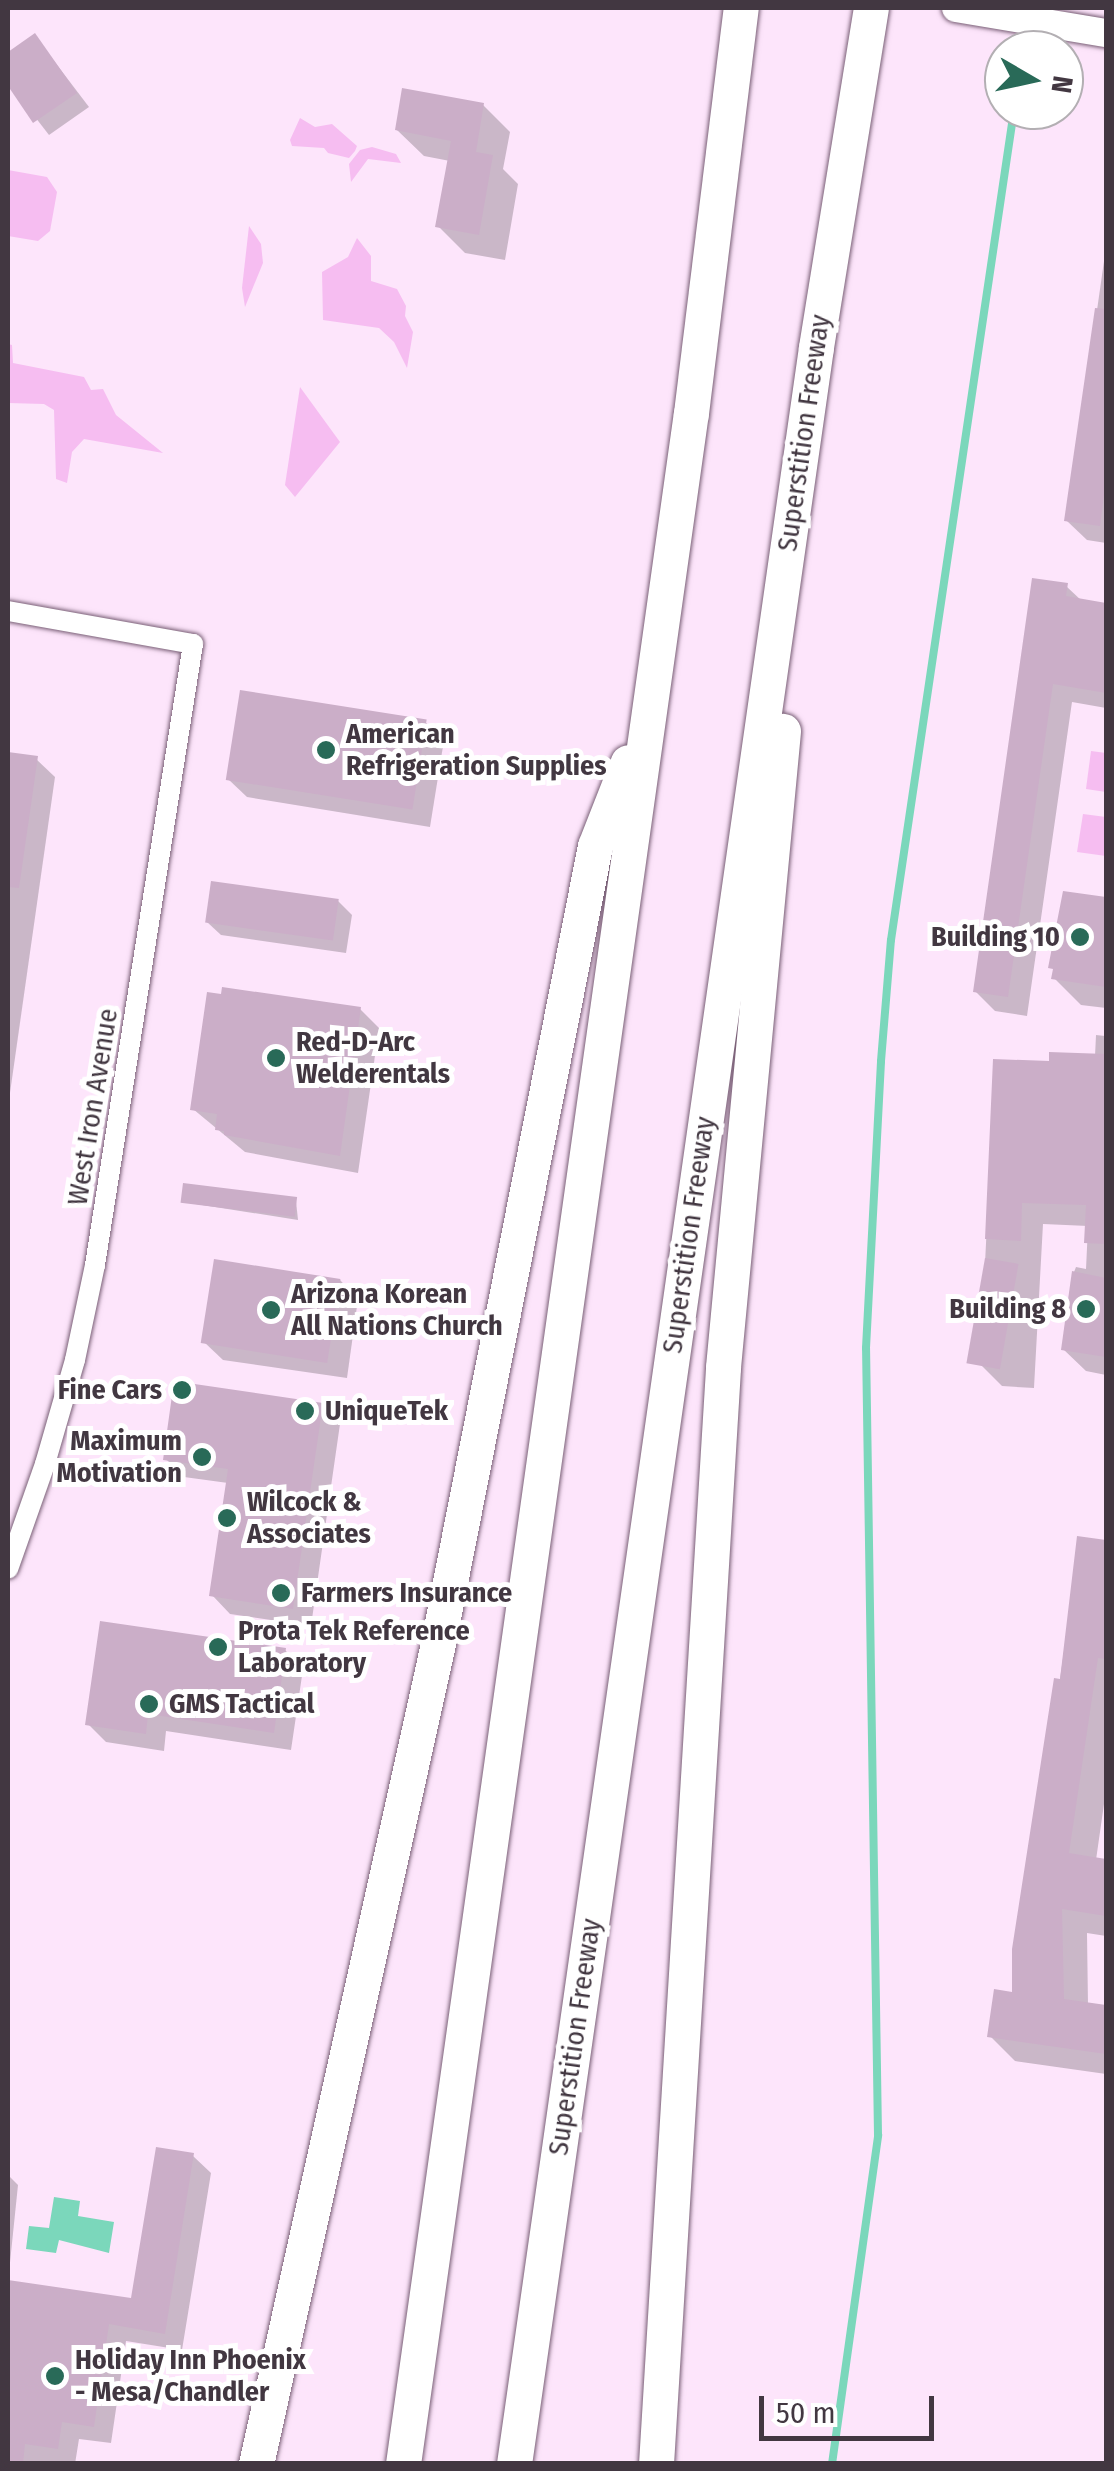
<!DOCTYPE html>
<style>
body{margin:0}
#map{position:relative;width:1114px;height:2471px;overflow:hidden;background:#fde5fb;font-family:"Fira Sans Condensed",sans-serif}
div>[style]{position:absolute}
.green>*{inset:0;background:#f6bdf1}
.water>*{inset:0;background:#7bd7bb}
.shadow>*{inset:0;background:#0003}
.stream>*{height:8px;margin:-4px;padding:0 4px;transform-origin:4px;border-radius:4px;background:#7bd7bb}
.building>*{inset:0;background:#cbaec8;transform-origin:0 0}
.roads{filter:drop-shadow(0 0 2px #795f76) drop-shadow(0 0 2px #795f76)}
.street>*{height:20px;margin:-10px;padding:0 10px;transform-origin:10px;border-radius:10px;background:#fff}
.secondary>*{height:28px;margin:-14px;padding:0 14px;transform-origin:14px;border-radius:14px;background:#fff}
.highway>*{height:35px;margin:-17.5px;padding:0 17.5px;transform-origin:17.5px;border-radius:17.5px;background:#fff}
.dots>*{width:28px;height:28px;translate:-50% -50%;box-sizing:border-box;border:5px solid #fff;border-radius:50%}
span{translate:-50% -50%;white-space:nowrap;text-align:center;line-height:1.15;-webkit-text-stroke:10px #fff;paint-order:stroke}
.street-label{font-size:28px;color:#423741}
.poi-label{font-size:28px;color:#423741;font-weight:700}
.left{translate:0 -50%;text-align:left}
.right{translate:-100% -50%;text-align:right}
.frame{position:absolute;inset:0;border:10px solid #423741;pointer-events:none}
.north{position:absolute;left:984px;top:30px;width:100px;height:100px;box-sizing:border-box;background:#fff;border:2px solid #b3afb3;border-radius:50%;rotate:99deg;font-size:28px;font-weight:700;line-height:40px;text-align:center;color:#423741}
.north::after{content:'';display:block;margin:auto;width:35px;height:45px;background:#296a58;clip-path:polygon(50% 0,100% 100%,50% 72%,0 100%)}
.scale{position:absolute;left:759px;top:2396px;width:175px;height:45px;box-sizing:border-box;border:5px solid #423741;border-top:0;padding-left:12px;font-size:30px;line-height:35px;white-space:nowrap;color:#423741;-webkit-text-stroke:8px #fff;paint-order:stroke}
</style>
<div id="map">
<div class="green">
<i style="clip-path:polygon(300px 118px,315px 127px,332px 124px,357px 146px,355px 151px,349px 158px,328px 153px,324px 148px,292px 146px,290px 140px)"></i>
<i style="clip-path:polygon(372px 147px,396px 154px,401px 163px,368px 159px,351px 182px,349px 164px,360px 150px)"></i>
<i style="clip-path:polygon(8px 170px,47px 177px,57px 192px,50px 231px,38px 241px,8px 236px)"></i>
<i style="clip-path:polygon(249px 226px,261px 244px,263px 263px,245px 307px,242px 288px)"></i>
<i style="clip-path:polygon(357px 238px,371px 256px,371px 281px,397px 289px,406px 306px,405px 316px,413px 332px,407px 368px,394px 342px,379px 328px,323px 320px,322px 272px,348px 257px)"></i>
<i style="clip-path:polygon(8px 344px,12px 345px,13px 363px,84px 377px,91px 390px,103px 389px,116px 415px,163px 453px,84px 439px,72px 452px,67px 483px,56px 479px,54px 410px,44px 404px,8px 403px)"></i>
<i style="clip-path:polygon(300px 387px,340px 442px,295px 497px,285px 485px)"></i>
<i style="clip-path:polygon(1091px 751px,1106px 753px,1106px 792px,1086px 789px)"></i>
<i style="clip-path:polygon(1083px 814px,1106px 817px,1106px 856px,1077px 852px)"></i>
</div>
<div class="water">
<i style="clip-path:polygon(54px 2197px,80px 2201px,78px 2216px,114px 2222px,109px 2253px,59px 2240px,56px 2253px,26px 2249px,29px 2226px,49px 2228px)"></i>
</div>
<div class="shadow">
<i style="clip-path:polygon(35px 36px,89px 107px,49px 135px,8px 82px,8px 55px)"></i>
<i style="clip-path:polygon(483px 105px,510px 132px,503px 169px,518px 184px,505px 260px,465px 253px,438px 226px,450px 161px,424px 156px,397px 130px)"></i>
<i style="clip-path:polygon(1106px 247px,1106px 543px,1087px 540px,1067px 521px)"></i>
<i style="clip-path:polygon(1066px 586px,1083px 602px,1106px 606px,1106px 708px,1072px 702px,1027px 1016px,995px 1011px,975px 991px)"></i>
<i style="clip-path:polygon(425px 722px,444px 740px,430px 827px,247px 797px,228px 779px)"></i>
<i style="clip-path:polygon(8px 754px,36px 759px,55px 777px,8px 1107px)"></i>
<i style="clip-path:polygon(1065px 894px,1106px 900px,1106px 1008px,1081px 1005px,1054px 978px)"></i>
<i style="clip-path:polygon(338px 901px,352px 915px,346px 953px,221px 935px,207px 922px)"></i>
<i style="clip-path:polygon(360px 1009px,379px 1028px,358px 1173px,245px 1152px,193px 1109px)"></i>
<i style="clip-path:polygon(1105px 1031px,1106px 1031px,1106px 1375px,1086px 1371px,1063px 1349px,1074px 1272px,1076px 1267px,1086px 1269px,1088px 1226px,1043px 1224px,1034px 1388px,1002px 1386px,980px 1364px,995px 1062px,1051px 1064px,1095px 1056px,1096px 1035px,1105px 1036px)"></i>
<i style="clip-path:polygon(296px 1201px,298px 1220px,183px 1202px)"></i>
<i style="clip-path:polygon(340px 1280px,358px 1299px,347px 1378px,223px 1360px,204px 1342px)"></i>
<i style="clip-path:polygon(322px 1406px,340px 1424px,311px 1626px,230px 1614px,212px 1595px,228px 1483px,184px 1477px,166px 1459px)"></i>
<i style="clip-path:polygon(1080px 1539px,1106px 1543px,1106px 1790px,1096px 1860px,1106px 1862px,1106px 1936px,1087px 1933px,1088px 2005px,1106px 2008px,1106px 2074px,1015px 2061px,990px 2036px,1015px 1994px)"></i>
<i style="clip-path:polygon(285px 1650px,303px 1669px,291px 1750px,166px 1731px,164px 1751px,106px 1742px,88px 1724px)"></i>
<i style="clip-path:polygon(193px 2156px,211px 2173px,182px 2350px,126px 2341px,111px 2443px,79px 2439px,75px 2464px,8px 2464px,8px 2282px,133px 2300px)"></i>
<i style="clip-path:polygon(8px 2175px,18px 2185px,8px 2282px)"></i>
</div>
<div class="stream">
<i style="left:832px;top:2464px;width:332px;rotate:-82deg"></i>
<i style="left:878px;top:2135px;width:787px;rotate:-90.87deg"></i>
<i style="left:866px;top:1348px;width:287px;rotate:-87deg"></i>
<i style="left:881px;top:1061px;width:121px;rotate:-85.3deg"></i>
<i style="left:891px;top:940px;width:839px;rotate:-81.57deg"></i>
</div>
<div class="building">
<i style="clip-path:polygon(35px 33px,77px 93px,33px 123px,8px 86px,8px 52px)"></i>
<i style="clip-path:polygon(402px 88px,484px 103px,476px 152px,493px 155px,479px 235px,435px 227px,451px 141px,395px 130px)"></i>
<i style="clip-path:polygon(1095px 308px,1106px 309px,1106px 479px,1100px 526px,1064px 521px)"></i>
<i style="clip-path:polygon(1032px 578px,1068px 583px,1066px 596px,1106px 603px,1106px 693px,1053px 684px,1008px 997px,973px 992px)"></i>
<i style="left:240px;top:690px;width:189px;height:91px;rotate:9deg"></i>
<i style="clip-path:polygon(8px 752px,38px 756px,19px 888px,8px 887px)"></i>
<i style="left:211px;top:881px;width:129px;height:42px;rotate:8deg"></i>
<i style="clip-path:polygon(1063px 891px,1106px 897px,1106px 987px,1051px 979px,1053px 969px,1048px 968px)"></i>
<i style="clip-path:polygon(222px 987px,361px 1007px,340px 1156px,224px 1135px,224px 1131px,215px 1130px,217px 1114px,190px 1110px,207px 992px,221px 994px)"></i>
<i style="clip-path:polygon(1049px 1052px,1106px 1054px,1106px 1244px,1084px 1243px,1086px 1205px,1022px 1203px,1021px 1241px,985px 1239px,993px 1059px,1049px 1061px)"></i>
<i style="left:183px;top:1183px;width:115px;height:20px;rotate:7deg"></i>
<i style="left:985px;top:1258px;width:34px;height:107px;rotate:10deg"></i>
<i style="left:214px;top:1259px;width:128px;height:85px;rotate:9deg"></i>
<i style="clip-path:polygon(1072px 1271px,1106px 1278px,1106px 1357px,1061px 1350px)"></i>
<i style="clip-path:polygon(174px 1381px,323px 1403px,293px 1609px,209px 1596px,228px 1469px,163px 1460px)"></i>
<i style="clip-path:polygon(1077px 1536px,1106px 1540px,1106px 1659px,1098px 1658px,1069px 1853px,1106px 1859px,1106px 1916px,1062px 1909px,1064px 1999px,1106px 2005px,1106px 2054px,987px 2037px,994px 1989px,1012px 1992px,1012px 1949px,1054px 1678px,1060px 1679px)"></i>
<i style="clip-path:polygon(100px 1621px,286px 1648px,274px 1733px,148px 1714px,146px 1734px,85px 1725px)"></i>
<i style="clip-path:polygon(156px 2147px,194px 2153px,165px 2334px,109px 2324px,94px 2427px,62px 2422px,58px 2449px,25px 2444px,23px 2464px,8px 2464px,8px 2280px,131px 2298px)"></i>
</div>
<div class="roads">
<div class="street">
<i style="left:8px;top:611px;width:188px;rotate:10.1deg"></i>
<i style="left:193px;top:644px;width:629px;rotate:98.97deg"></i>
<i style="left:95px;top:1265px;width:97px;rotate:101.9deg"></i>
<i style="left:75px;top:1360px;width:108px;rotate:106.1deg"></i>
<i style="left:45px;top:1464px;width:111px;rotate:109.4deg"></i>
</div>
<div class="secondary">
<i style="left:956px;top:8px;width:152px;rotate:9.5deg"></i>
</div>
<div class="highway">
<i style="left:256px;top:2464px;width:836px;rotate:-77.49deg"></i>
<i style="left:437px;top:1648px;width:817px;rotate:-78.86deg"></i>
<i style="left:595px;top:846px;width:90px;rotate:-68.6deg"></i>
<i style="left:403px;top:2464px;width:2071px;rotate:-82.01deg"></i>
<i style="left:691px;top:413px;width:408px;rotate:-83deg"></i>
<i style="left:514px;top:2464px;width:2138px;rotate:-81.88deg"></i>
<i style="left:816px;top:347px;width:343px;rotate:-80.8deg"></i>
<i style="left:656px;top:2464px;width:1099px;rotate:-86.5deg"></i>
<i style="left:723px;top:1367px;width:639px;rotate:-84.61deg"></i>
</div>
</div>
<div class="dots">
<i style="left:326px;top:750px;background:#296a58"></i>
<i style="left:1080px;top:937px;background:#296a58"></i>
<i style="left:276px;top:1058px;background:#296a58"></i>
<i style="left:1086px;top:1309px;background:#296a58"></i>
<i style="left:271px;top:1310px;background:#296a58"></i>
<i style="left:182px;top:1390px;background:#296a58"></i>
<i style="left:305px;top:1411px;background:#296a58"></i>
<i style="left:202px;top:1457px;background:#296a58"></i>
<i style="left:227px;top:1518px;background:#296a58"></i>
<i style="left:281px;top:1593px;background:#296a58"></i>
<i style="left:218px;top:1647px;background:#296a58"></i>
<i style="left:149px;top:1704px;background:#296a58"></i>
<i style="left:55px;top:2376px;background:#296a58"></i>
</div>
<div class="street-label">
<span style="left:804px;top:433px;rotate:-82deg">Superstition Freeway</span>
<span style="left:93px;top:1107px;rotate:-81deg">West Iron Avenue</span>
<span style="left:689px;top:1235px;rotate:-82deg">Superstition Freeway</span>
<span style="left:575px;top:2037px;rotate:-82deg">Superstition Freeway</span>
</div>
<div class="poi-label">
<span class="left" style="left:346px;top:750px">American<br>Refrigeration Supplies</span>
<span class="right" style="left:1060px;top:937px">Building 10</span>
<span class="left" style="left:296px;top:1058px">Red-D-Arc<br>Welderentals</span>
<span class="left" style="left:291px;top:1310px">Arizona Korean<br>All Nations Church</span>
<span class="right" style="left:1066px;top:1309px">Building 8</span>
<span class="right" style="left:162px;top:1390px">Fine Cars</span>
<span class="left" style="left:325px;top:1411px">UniqueTek</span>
<span class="right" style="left:182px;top:1457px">Maximum<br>Motivation</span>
<span class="left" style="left:247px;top:1518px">Wilcock &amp;<br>Associates</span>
<span class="left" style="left:301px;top:1593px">Farmers Insurance</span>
<span class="left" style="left:238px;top:1647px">Prota Tek Reference<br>Laboratory</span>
<span class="left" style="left:169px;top:1704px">GMS Tactical</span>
<span class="left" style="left:75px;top:2376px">Holiday Inn Phoenix<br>- Mesa/Chandler</span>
</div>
<div class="frame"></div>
<div class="north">N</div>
<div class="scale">50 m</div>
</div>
